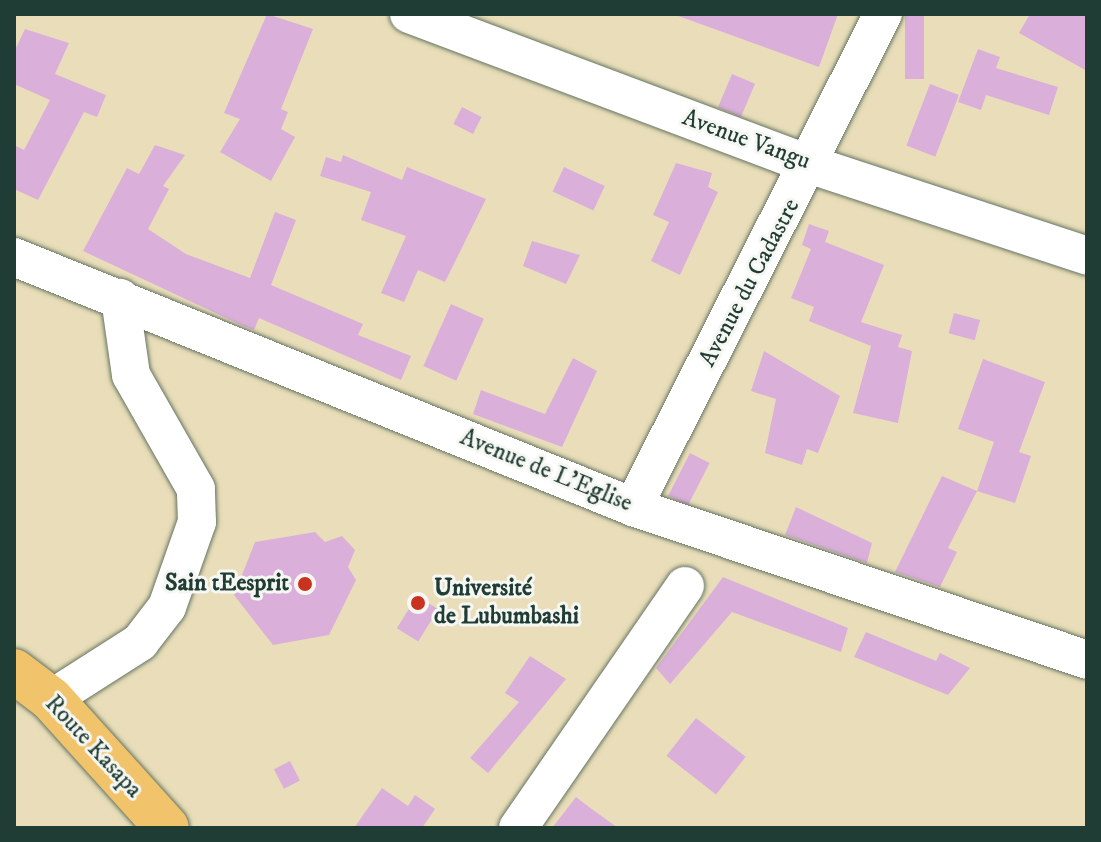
<!DOCTYPE html>
<meta charset="utf-8">
<style>
body{margin:0}
#map{position:relative;width:1101px;height:842px;overflow:hidden;background:#e9deb9;font-family:"IM FELL DW Pica",serif}
div>[style]{position:absolute}
.building>*{inset:0;background:#dab0da;transform-origin:0 0}
.roads{filter:drop-shadow(0 0 2px #667563) drop-shadow(0 0 2px #667563)}
.minor>*{height:38px;margin:-19px;padding:0 19px;transform-origin:19px;border-radius:19px;background:#fff}
.major>*{height:44px;margin:-22px;padding:0 22px;transform-origin:22px;border-radius:22px;background:#f1c36a}
.dots>*{width:22px;height:22px;translate:-50% -50%;box-sizing:border-box;border:4px solid #f6f6f2;border-radius:50%}
span{translate:-50% -50%;white-space:nowrap;text-align:center;line-height:1.15;-webkit-text-stroke:6px #f6f6f2;paint-order:stroke}
.street-label{font-size:24px;color:#1f3d34}
.poi-label{font-size:24px;color:#1f3d34;font-weight:700}
.right{translate:-100% -50%;text-align:right}
.left{translate:0 -50%;text-align:left}
.frame{position:absolute;inset:0;border:16px solid #1f3d34;pointer-events:none}
</style>
<div id="map">
<div class="building">
<i style="clip-path:polygon(267px 14px,313px 29px,281px 109px,288px 112px,281px 129px,295px 137px,271px 181px,220px 152px,240px 119px,224px 113px)"></i>
<i style="clip-path:polygon(673px 14px,838px 14px,819px 67px)"></i>
<i style="left:905px;top:14px;width:19px;height:65px"></i>
<i style="clip-path:polygon(1030px 14px,1087px 14px,1087px 71px,1019px 33px)"></i>
<i style="clip-path:polygon(25px 29px,69px 43px,55px 74px,106px 95px,97px 117px,84px 112px,38px 200px,14px 189px,14px 145px,24px 150px,50px 100px,14px 84px,14px 52px)"></i>
<i style="clip-path:polygon(978px 49px,1000px 57px,996px 68px,1058px 87px,1049px 115px,986px 95px,981px 110px,958px 102px)"></i>
<i style="left:732px;top:74px;width:25px;height:36px;rotate:23deg"></i>
<i style="left:930px;top:84px;width:31px;height:66px;rotate:21deg"></i>
<i style="left:462px;top:107px;width:22px;height:19px;rotate:27deg"></i>
<i style="clip-path:polygon(155px 145px,185px 155px,163px 186px,169px 189px,148px 229px,186px 254px,250px 278px,275px 212px,296px 220px,271px 285px,363px 324px,358px 335px,411px 356px,401px 380px,259px 318px,254px 330px,241px 325px,83px 251px,127px 168px,139px 174px)"></i>
<i style="clip-path:polygon(343px 155px,402px 180px,407px 167px,486px 199px,445px 282px,418px 270px,404px 302px,381px 293px,406px 236px,361px 220px,371px 192px,320px 176px,326px 157px,341px 162px)"></i>
<i style="clip-path:polygon(676px 163px,712px 173px,708px 187px,718px 192px,680px 275px,651px 261px,669px 222px,653px 215px)"></i>
<i style="left:564px;top:167px;width:45px;height:27px;rotate:25deg"></i>
<i style="clip-path:polygon(809px 224px,829px 231px,825px 242px,884px 265px,861px 322px,902px 335px,898px 347px,912px 351px,898px 423px,853px 413px,871px 346px,809px 321px,814px 307px,791px 298px,811px 249px,802px 245px)"></i>
<i style="clip-path:polygon(532px 241px,580px 255px,566px 284px,523px 266px)"></i>
<i style="left:451px;top:304px;width:36px;height:68px;rotate:24deg"></i>
<i style="left:954px;top:313px;width:27px;height:21px;rotate:15deg"></i>
<i style="clip-path:polygon(764px 351px,840px 396px,818px 453px,807px 449px,802px 465px,765px 453px,776px 399px,751px 391px)"></i>
<i style="clip-path:polygon(573px 358px,597px 371px,562px 447px,473px 414px,481px 390px,545px 414px)"></i>
<i style="clip-path:polygon(983px 359px,1045px 382px,1019px 452px,1031px 456px,1015px 503px,977px 491px,994px 442px,958px 429px)"></i>
<i style="left:690px;top:453px;width:22px;height:48px;rotate:27deg"></i>
<i style="clip-path:polygon(942px 476px,977px 491px,948px 548px,957px 552px,940px 587px,895px 572px)"></i>
<i style="clip-path:polygon(796px 507px,872px 543px,867px 563px,785px 535px)"></i>
<i style="clip-path:polygon(315px 532px,325px 542px,342px 536px,355px 550px,348px 567px,356px 580px,329px 635px,273px 645px,234px 595px,255px 542px)"></i>
<i style="clip-path:polygon(723px 577px,848px 628px,841px 652px,732px 612px,670px 684px,656px 668px)"></i>
<i style="left:417px;top:596px;width:25px;height:38px;rotate:32deg"></i>
<i style="clip-path:polygon(866px 632px,936px 661px,940px 653px,970px 668px,948px 695px,854px 657px)"></i>
<i style="clip-path:polygon(530px 656px,566px 679px,488px 773px,470px 758px,519px 702px,505px 693px)"></i>
<i style="left:696px;top:718px;width:63px;height:48px;rotate:38deg"></i>
<i style="left:290px;top:761px;width:22px;height:18px;rotate:63deg"></i>
<i style="clip-path:polygon(382px 788px,408px 806px,415px 795px,435px 809px,422px 828px,354px 828px)"></i>
<i style="clip-path:polygon(576px 797px,589px 807px,618px 828px,552px 828px)"></i>
</div>
<div class="roads">
<div class="minor">
<i style="left:409px;top:14px;width:429px;rotate:20.6deg"></i>
<i style="left:811px;top:165px;width:291px;rotate:18.2deg"></i>
<i style="left:14px;top:257px;width:668px;rotate:21.99deg"></i>
<i style="left:633px;top:507px;width:479px;rotate:18.6deg"></i>
<i style="left:633px;top:507px;width:553px;rotate:-63.11deg"></i>
<i style="left:51px;top:699px;width:106px;rotate:-32.6deg"></i>
<i style="left:140px;top:642px;width:44px;rotate:-52.4deg"></i>
<i style="left:167px;top:607px;width:90px;rotate:-70.6deg"></i>
<i style="left:197px;top:522px;width:33px;rotate:-92deg"></i>
<i style="left:196px;top:489px;width:131px;rotate:-119.7deg"></i>
<i style="left:131px;top:375px;width:78px;rotate:-98.1deg"></i>
<i style="left:518px;top:828px;width:294px;rotate:-55.4deg"></i>
</div>
<div class="major">
<i style="left:14px;top:671px;width:46px;rotate:37.1deg"></i>
<i style="left:51px;top:699px;width:173px;rotate:48deg"></i>
</div>
</div>
<div class="dots">
<i style="left:305px;top:584px;background:#c8321e"></i>
<i style="left:418px;top:603px;background:#c8321e"></i>
</div>
<div class="street-label">
<span style="left:746px;top:140px;rotate:20deg">Avenue Vangu</span>
<span style="left:750px;top:283px;rotate:-62deg">Avenue du Cadastre</span>
<span style="left:546px;top:471px;rotate:22deg">Avenue de L'Eglise</span>
<span style="left:93px;top:747px;rotate:47deg">Route Kasapa</span>
</div>
<div class="poi-label">
<span class="right" style="left:289px;top:584px">Sain tEesprit</span>
<span class="left" style="left:434px;top:603px">Université<br>de Lubumbashi</span>
</div>
<div class="frame"></div>
</div>
